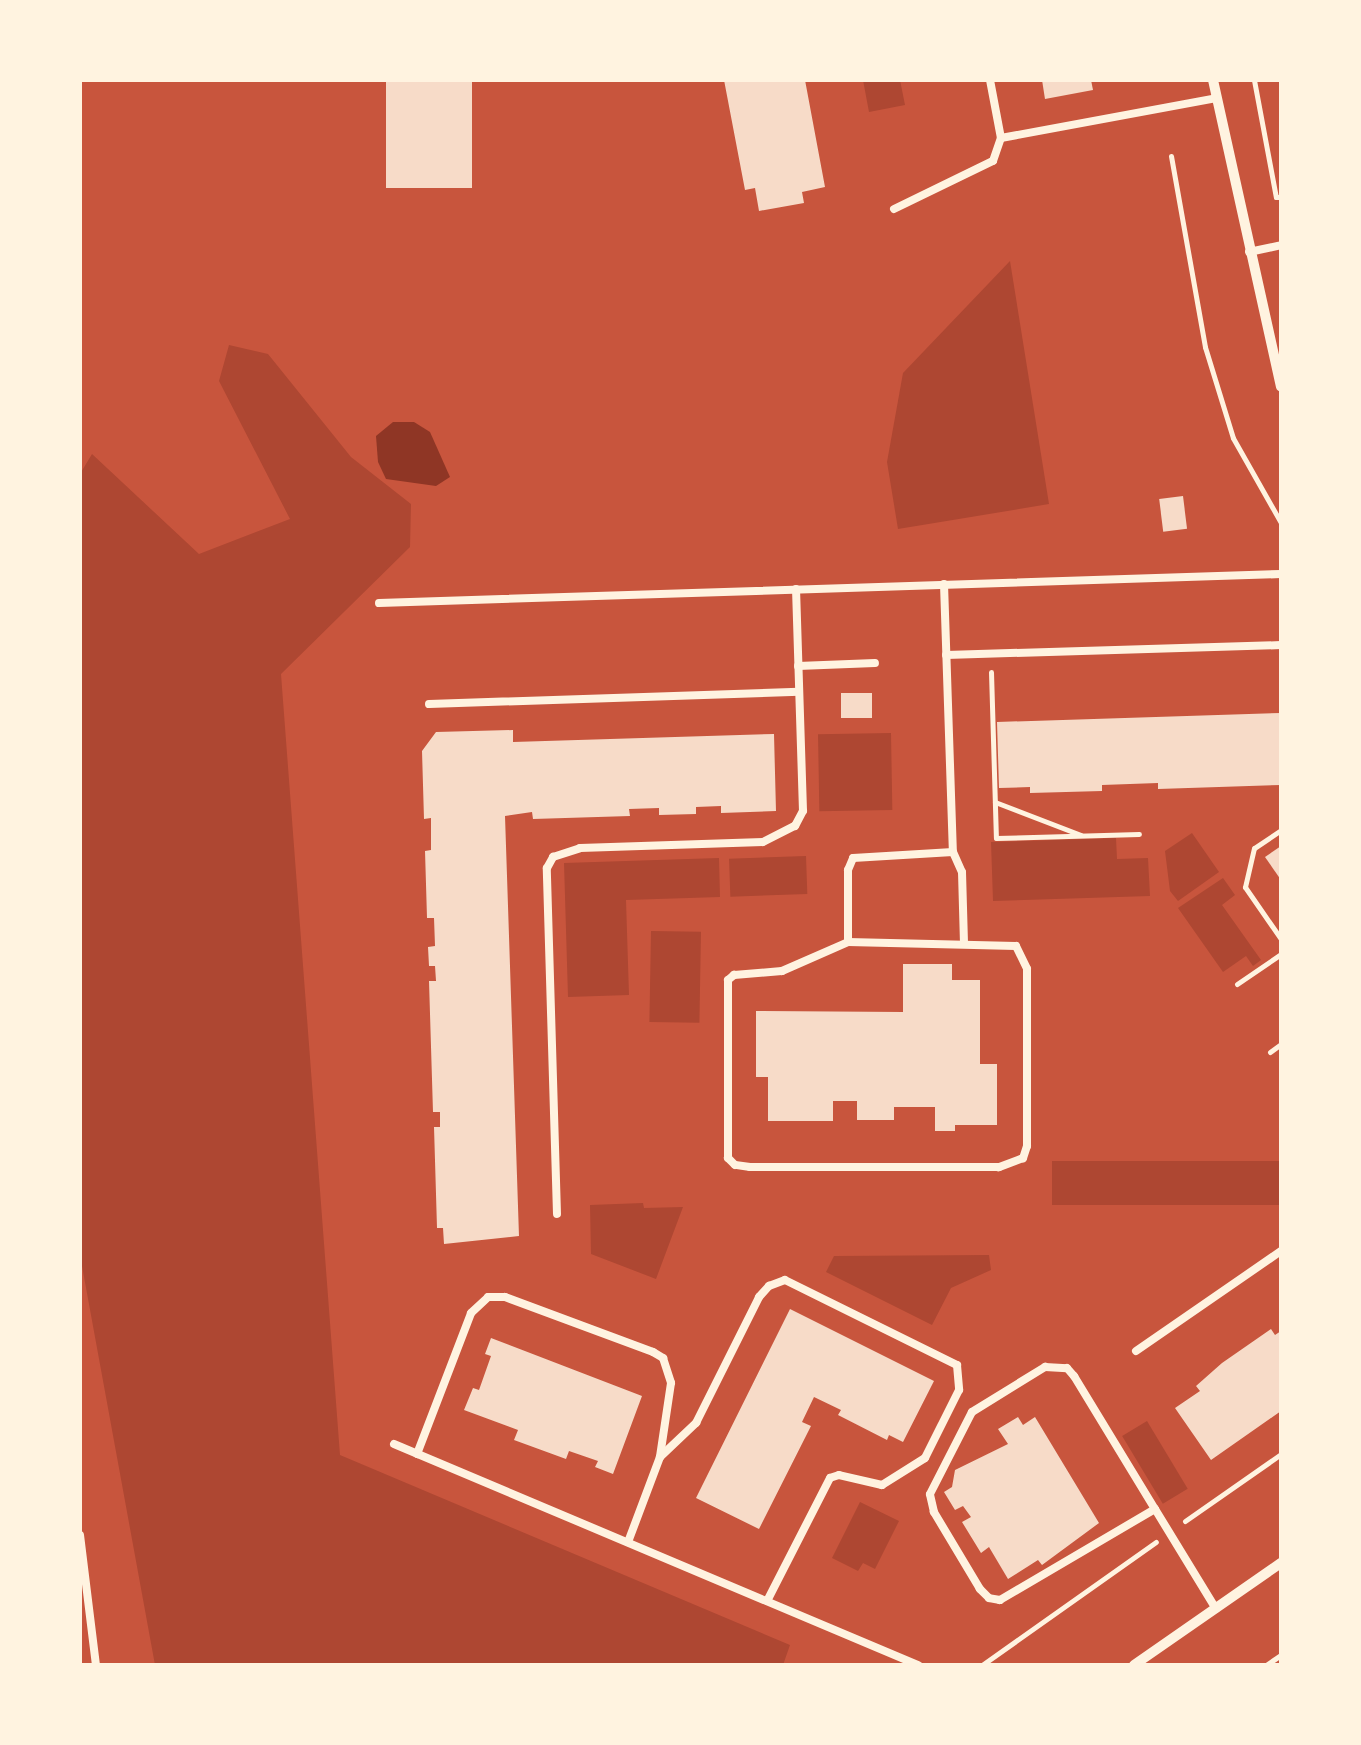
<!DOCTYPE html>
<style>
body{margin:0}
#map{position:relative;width:1361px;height:1745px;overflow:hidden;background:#c8553d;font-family:"Sofia Sans Condensed",sans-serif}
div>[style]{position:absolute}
.green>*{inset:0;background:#ae4732;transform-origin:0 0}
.water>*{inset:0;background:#8f3625}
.building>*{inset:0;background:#f7dbc8;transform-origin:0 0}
.path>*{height:5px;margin:-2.5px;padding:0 2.5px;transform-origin:2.5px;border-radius:2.5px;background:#fff3e0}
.service>*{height:8px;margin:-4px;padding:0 4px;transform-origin:4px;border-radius:4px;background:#fff3e0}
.minor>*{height:10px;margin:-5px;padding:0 5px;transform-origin:5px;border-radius:5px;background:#fff3e0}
span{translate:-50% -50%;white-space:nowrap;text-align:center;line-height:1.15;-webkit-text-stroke:9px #fff3e0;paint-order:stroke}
.frame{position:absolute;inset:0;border:82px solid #fff3e0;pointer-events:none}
</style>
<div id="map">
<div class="green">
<i style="clip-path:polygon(863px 80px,900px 80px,905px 105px,869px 112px)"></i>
<i style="clip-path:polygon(1010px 261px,1049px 504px,898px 529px,887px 462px,903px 373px)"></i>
<i style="clip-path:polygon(229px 345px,268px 354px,351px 457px,411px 504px,410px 547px,281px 674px,340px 1455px,790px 1645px,783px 1665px,155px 1665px,80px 1255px,80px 474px,92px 454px,199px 554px,290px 519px,219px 381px)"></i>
<i style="left:891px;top:733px;width:77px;height:73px;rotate:89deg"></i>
<i style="clip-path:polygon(1192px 833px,1219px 872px,1178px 901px,1170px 891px,1165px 851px)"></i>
<i style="clip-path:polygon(1116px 838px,1117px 859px,1148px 858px,1150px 896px,993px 901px,991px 842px)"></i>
<i style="left:806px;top:856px;width:38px;height:77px;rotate:88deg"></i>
<i style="clip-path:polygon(719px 858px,720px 897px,626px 900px,629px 995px,568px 997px,564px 863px)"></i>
<i style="clip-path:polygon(1223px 878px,1235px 895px,1222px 905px,1261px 960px,1253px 966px,1246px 956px,1223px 972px,1178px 908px)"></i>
<i style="left:651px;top:931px;width:50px;height:91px;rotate:1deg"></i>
<i style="left:1281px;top:1161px;width:44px;height:229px;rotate:90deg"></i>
<i style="clip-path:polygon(643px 1203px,644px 1208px,683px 1207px,656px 1279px,591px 1254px,590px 1205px)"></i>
<i style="clip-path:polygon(989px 1255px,991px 1270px,951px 1288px,932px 1325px,826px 1272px,834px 1256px)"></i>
<i style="left:1147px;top:1421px;width:79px;height:29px;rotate:59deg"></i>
<i style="clip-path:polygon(860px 1502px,899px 1521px,875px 1569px,863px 1563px,858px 1571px,832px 1558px)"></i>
</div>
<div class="water">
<i style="clip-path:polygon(393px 422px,414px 422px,430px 432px,450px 477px,436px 486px,386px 479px,378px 462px,376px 436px)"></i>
</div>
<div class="building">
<i style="left:386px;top:80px;width:86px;height:108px"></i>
<i style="clip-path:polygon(724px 80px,805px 80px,825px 187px,802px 192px,804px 203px,759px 211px,755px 188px,745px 190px)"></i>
<i style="clip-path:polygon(1042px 80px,1091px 80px,1093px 90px,1045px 99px)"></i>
<i style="left:1183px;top:496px;width:33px;height:24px;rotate:83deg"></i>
<i style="left:872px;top:693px;width:25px;height:31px;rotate:90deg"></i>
<i style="clip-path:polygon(1281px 713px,1281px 785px,1158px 789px,1158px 783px,1102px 785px,1102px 791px,1030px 793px,1030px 787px,999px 788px,997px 722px)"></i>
<i style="clip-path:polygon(513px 730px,513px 742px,774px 734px,776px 811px,721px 813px,721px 806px,696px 807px,696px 814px,659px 815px,659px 808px,629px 809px,630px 816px,533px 819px,532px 812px,505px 816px,519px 1236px,444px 1244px,443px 1228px,437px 1228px,434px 1127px,440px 1127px,440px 1112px,433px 1112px,429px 981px,436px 981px,435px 966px,429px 966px,428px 947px,435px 946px,434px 918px,427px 918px,425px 851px,431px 850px,431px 818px,424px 819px,422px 751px,436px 732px)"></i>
<i style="clip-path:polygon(1281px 846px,1281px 880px,1265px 857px)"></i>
<i style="clip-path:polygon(903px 964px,952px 964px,952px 980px,980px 980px,980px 1064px,997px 1064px,997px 1125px,955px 1125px,955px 1131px,935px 1131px,935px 1107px,894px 1107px,894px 1120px,857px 1120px,857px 1101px,833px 1101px,833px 1121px,768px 1121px,768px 1077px,756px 1077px,756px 1011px,903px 1012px)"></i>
<i style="clip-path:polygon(790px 1309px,934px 1381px,903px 1442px,889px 1435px,887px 1440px,838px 1415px,841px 1410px,814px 1397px,802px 1422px,811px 1426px,759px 1529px,696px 1498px)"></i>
<i style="clip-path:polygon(1271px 1329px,1275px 1335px,1281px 1331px,1281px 1411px,1211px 1460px,1175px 1408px,1200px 1391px,1196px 1386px,1222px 1363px)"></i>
<i style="clip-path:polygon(491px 1338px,642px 1396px,613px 1474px,595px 1467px,598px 1461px,569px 1451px,566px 1459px,514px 1440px,518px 1430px,464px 1410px,473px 1388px,479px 1390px,491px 1356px,485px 1354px)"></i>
<i style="clip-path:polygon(1018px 1417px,1023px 1425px,1035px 1417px,1099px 1523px,1042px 1565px,1038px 1560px,1008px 1579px,989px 1547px,981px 1553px,962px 1522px,971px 1517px,963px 1506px,955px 1510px,944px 1492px,952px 1487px,955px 1470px,1008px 1444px,998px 1429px)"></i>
</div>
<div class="path">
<i style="left:1254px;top:80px;width:119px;rotate:79.4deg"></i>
<i style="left:1276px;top:197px;width:5px"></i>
<i style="left:1171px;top:156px;width:194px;rotate:79.9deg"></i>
<i style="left:1205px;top:347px;width:95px;rotate:72.9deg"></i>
<i style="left:1233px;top:438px;width:98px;rotate:60.5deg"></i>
<i style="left:991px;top:672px;width:166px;rotate:88.3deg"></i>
<i style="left:996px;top:838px;width:143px;rotate:-1.6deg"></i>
<i style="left:995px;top:802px;width:92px;rotate:21deg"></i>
<i style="left:1281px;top:830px;width:32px;rotate:146deg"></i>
<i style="left:1254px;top:848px;width:40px;rotate:103deg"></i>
<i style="left:1245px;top:887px;width:63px;rotate:55.3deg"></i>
<i style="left:1237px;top:984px;width:53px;rotate:-34.3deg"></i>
<i style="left:1270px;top:1052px;width:14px;rotate:-36deg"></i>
<i style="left:1185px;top:1521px;width:117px;rotate:-34.9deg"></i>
<i style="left:982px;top:1665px;width:213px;rotate:-35.3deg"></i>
<i style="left:1266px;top:1665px;width:18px;rotate:-34deg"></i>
</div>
<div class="service">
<i style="left:990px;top:80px;width:59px;rotate:79.3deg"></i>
<i style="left:1001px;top:138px;width:219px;rotate:-10.5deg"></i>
<i style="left:894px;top:209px;width:110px;rotate:-25.9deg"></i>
<i style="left:993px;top:161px;width:24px;rotate:-71deg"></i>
<i style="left:1249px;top:252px;width:33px;rotate:-12deg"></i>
<i style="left:944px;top:584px;width:268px;rotate:88.1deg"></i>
<i style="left:953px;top:852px;width:22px;rotate:66deg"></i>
<i style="left:962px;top:872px;width:71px;rotate:88.4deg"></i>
<i style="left:379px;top:603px;width:902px;rotate:-1.84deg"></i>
<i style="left:946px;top:655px;width:335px;rotate:-1.7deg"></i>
<i style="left:798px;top:666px;width:77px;rotate:-2.2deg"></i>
<i style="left:429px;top:704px;width:370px;rotate:-1.9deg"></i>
<i style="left:848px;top:942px;width:168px;rotate:1.4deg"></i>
<i style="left:1016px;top:946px;width:25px;rotate:64deg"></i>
<i style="left:1027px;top:969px;width:177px;rotate:90deg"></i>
<i style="left:1027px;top:1146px;width:13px;rotate:108deg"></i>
<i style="left:1023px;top:1158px;width:26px;rotate:159deg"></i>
<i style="left:999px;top:1167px;width:249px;rotate:180deg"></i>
<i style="left:750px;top:1167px;width:15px;rotate:-172deg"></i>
<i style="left:735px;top:1165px;width:10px;rotate:-135deg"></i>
<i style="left:728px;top:1158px;width:178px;rotate:-90deg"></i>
<i style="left:728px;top:980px;width:8px;rotate:-40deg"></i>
<i style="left:734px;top:975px;width:48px;rotate:-4.8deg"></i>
<i style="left:782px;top:971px;width:72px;rotate:-23.7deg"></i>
<i style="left:848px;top:942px;width:72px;rotate:-90deg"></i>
<i style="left:848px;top:870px;width:13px;rotate:-67deg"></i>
<i style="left:853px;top:858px;width:100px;rotate:-3.4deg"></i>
<i style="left:557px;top:1214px;width:346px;rotate:-91.7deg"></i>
<i style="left:547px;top:868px;width:13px;rotate:-61deg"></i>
<i style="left:553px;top:857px;width:28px;rotate:-18deg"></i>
<i style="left:580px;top:848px;width:183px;rotate:-1.9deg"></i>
<i style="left:763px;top:842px;width:36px;rotate:-27deg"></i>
<i style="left:795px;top:826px;width:17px;rotate:-62deg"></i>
<i style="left:803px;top:811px;width:222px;rotate:-91.8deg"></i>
<i style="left:1136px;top:1351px;width:176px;rotate:-34.6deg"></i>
<i style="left:394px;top:1444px;width:569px;rotate:22.87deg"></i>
<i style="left:417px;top:1454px;width:151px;rotate:-69deg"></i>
<i style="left:471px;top:1313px;width:23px;rotate:-43deg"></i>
<i style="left:488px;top:1297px;width:17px"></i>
<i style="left:505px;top:1297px;width:158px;rotate:20.4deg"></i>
<i style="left:653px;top:1352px;width:12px;rotate:31deg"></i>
<i style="left:663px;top:1358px;width:26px;rotate:72deg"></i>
<i style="left:671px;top:1383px;width:75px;rotate:98.5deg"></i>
<i style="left:660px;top:1457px;width:91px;rotate:110.6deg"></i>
<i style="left:660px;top:1457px;width:50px;rotate:-43.4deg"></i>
<i style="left:696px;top:1423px;width:141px;rotate:-63.4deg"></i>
<i style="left:759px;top:1297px;width:15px;rotate:-48deg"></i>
<i style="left:769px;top:1286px;width:17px;rotate:-21deg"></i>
<i style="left:785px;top:1280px;width:192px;rotate:26.3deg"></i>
<i style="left:957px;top:1365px;width:25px;rotate:85deg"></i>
<i style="left:959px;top:1390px;width:76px;rotate:116.6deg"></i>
<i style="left:925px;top:1458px;width:51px;rotate:147.9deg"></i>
<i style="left:882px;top:1485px;width:44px;rotate:-166.9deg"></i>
<i style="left:839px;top:1475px;width:9px;rotate:162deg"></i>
<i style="left:830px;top:1478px;width:138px;rotate:117.1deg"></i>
<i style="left:1155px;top:1509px;width:180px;rotate:149.6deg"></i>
<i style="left:1000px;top:1600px;width:11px;rotate:-170deg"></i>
<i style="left:989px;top:1598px;width:13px;rotate:-135deg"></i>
<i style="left:980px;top:1589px;width:90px;rotate:-120.9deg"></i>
<i style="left:934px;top:1512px;width:18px;rotate:-103deg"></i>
<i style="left:930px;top:1494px;width:92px;rotate:-62.9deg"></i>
<i style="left:972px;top:1412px;width:86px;rotate:-31.7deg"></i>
<i style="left:1045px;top:1367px;width:22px;rotate:3deg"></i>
<i style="left:1067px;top:1368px;width:11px;rotate:49deg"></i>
<i style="left:1074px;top:1376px;width:156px;rotate:58.7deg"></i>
<i style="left:1155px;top:1509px;width:117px;rotate:58.6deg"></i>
<i style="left:80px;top:1535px;width:131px;rotate:83deg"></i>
</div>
<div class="minor">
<i style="left:1213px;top:80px;width:314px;rotate:77.5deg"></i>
<i style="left:1134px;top:1665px;width:179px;rotate:-34.8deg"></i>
</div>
<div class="frame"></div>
</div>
